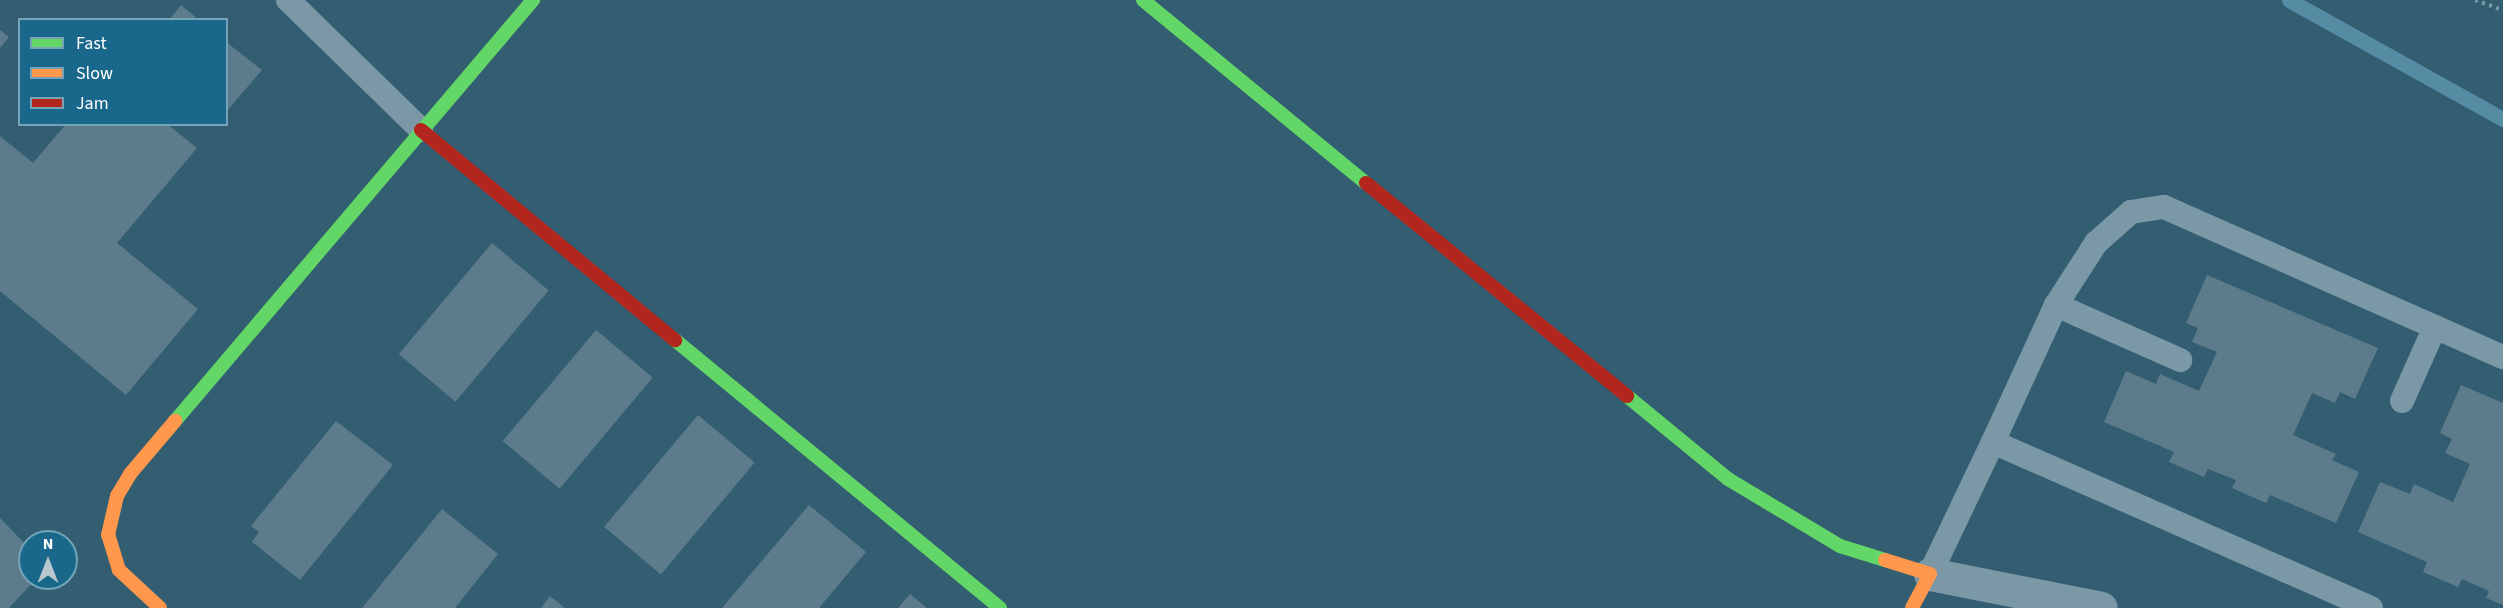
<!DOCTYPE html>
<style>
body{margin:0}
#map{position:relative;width:2503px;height:608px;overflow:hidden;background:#335d71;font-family:"Source Sans 3",sans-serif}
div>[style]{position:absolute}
.stream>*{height:15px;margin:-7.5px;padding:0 7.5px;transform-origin:7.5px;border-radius:7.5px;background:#568ba4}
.building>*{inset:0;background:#5d7c8b;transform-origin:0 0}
.path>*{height:4px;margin-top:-2px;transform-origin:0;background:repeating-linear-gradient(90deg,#7a98a6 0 3px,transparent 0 7.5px)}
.lane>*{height:24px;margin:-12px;padding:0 12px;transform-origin:12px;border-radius:12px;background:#7a98a6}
.street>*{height:33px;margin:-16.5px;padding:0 16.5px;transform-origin:16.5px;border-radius:16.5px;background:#7a98a6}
.fast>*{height:14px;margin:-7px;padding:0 7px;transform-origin:7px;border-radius:7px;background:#63d668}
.slow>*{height:14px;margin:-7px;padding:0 7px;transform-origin:7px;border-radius:7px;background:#ff974d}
.jam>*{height:14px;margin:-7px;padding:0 7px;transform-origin:7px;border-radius:7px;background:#b3261e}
span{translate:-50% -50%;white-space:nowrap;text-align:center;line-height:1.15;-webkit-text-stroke:6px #19678b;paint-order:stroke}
.legend{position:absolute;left:18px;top:18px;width:210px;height:108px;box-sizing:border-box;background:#19678b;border:2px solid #75a4b9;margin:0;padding:8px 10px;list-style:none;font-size:18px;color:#fff}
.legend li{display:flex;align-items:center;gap:12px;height:30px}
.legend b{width:30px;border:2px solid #75a4b9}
.north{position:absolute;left:18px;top:530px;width:60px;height:60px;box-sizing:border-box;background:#19678b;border:2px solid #75a4b9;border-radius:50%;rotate:0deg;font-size:16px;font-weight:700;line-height:24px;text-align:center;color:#fff}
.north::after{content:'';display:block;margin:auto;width:21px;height:27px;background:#b8c6cd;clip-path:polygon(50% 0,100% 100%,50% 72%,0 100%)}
</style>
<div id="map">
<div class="stream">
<i style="left:2289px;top:0;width:245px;rotate:29.1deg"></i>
</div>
<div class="building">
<i style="clip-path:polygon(181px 5px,199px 20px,169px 20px)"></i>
<i style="clip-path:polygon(0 30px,9px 37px,0 48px)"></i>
<i style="clip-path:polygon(226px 42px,262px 70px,226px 112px)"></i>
<i style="clip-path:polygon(66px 124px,167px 124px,197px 148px,117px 243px,198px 309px,126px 395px,0 291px,0 136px,33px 163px)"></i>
<i style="left:492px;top:243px;width:74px;height:145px;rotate:40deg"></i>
<i style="clip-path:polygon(2207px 275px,2378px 348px,2355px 399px,2340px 392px,2335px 403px,2312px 393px,2293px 435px,2336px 454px,2332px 460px,2359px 472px,2336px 523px,2270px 495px,2266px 503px,2232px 488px,2236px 480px,2208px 469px,2204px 477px,2169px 462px,2174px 452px,2104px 422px,2126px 371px,2156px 384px,2160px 374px,2199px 391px,2217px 352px,2192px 342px,2198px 328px,2186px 323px)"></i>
<i style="left:596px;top:330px;width:74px;height:145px;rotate:40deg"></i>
<i style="clip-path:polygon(2461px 385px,2503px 403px,2503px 605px,2486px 598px,2489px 591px,2462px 579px,2458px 587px,2423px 572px,2427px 562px,2358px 532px,2380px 482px,2410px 494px,2414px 484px,2453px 502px,2470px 464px,2445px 453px,2452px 439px,2440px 433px)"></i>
<i style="left:698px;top:415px;width:74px;height:146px;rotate:40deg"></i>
<i style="clip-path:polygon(336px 421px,393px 465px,300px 580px,252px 542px,259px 532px,251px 526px)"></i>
<i style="clip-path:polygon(809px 505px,866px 552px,819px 608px,722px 608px)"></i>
<i style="clip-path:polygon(442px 509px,498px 554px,455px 608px,362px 608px)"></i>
<i style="clip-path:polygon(0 518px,30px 549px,30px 578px,37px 578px,9px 608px,0 608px)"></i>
<i style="clip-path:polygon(910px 594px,927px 608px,898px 608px)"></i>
<i style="clip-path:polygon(550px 596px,565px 608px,541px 608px)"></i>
</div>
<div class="path">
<i style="left:2475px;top:0;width:30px;rotate:20deg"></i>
</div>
<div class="lane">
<i style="left:288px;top:0;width:186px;rotate:44.3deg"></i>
<i style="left:2056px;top:305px;width:136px;rotate:23.9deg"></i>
<i style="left:2402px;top:401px;width:81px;rotate:-66deg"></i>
<i style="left:1930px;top:574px;width:146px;rotate:-64.5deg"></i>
<i style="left:2371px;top:608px;width:413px;rotate:-156.3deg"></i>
<i style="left:1993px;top:442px;width:151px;rotate:-65.3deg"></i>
<i style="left:2056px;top:305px;width:74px;rotate:-57.2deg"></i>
<i style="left:2096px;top:243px;width:47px;rotate:-41.5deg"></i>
<i style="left:2131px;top:212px;width:33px;rotate:-9deg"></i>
<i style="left:2164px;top:207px;width:371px;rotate:23.9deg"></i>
</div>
<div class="street">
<i style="left:1930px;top:574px;width:174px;rotate:11.2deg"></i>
</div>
<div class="fast">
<i style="left:1143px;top:0;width:288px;rotate:39.4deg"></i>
<i style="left:675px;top:340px;width:421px;rotate:39.5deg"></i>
<i style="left:1627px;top:396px;width:131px;rotate:39.4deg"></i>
<i style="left:1728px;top:479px;width:131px;rotate:30.9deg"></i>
<i style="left:1840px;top:546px;width:47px;rotate:17.3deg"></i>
<i style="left:175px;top:421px;width:553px;rotate:-49.62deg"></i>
</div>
<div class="slow">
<i style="left:1885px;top:560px;width:47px;rotate:17.3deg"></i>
<i style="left:1930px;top:574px;width:38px;rotate:118deg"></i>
<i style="left:160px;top:608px;width:56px;rotate:-137.2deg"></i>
<i style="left:119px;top:570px;width:37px;rotate:-107deg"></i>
<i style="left:108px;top:535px;width:40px;rotate:-77deg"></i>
<i style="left:117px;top:496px;width:26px;rotate:-59deg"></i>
<i style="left:130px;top:474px;width:70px;rotate:-49.7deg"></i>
</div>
<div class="jam">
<i style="left:421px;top:130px;width:330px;rotate:39.6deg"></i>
<i style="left:1366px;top:183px;width:337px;rotate:39.2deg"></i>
</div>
<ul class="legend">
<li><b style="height:8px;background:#63d668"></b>Fast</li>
<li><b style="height:8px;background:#ff974d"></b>Slow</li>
<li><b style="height:8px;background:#b3261e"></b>Jam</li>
</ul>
<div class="north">N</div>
</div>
